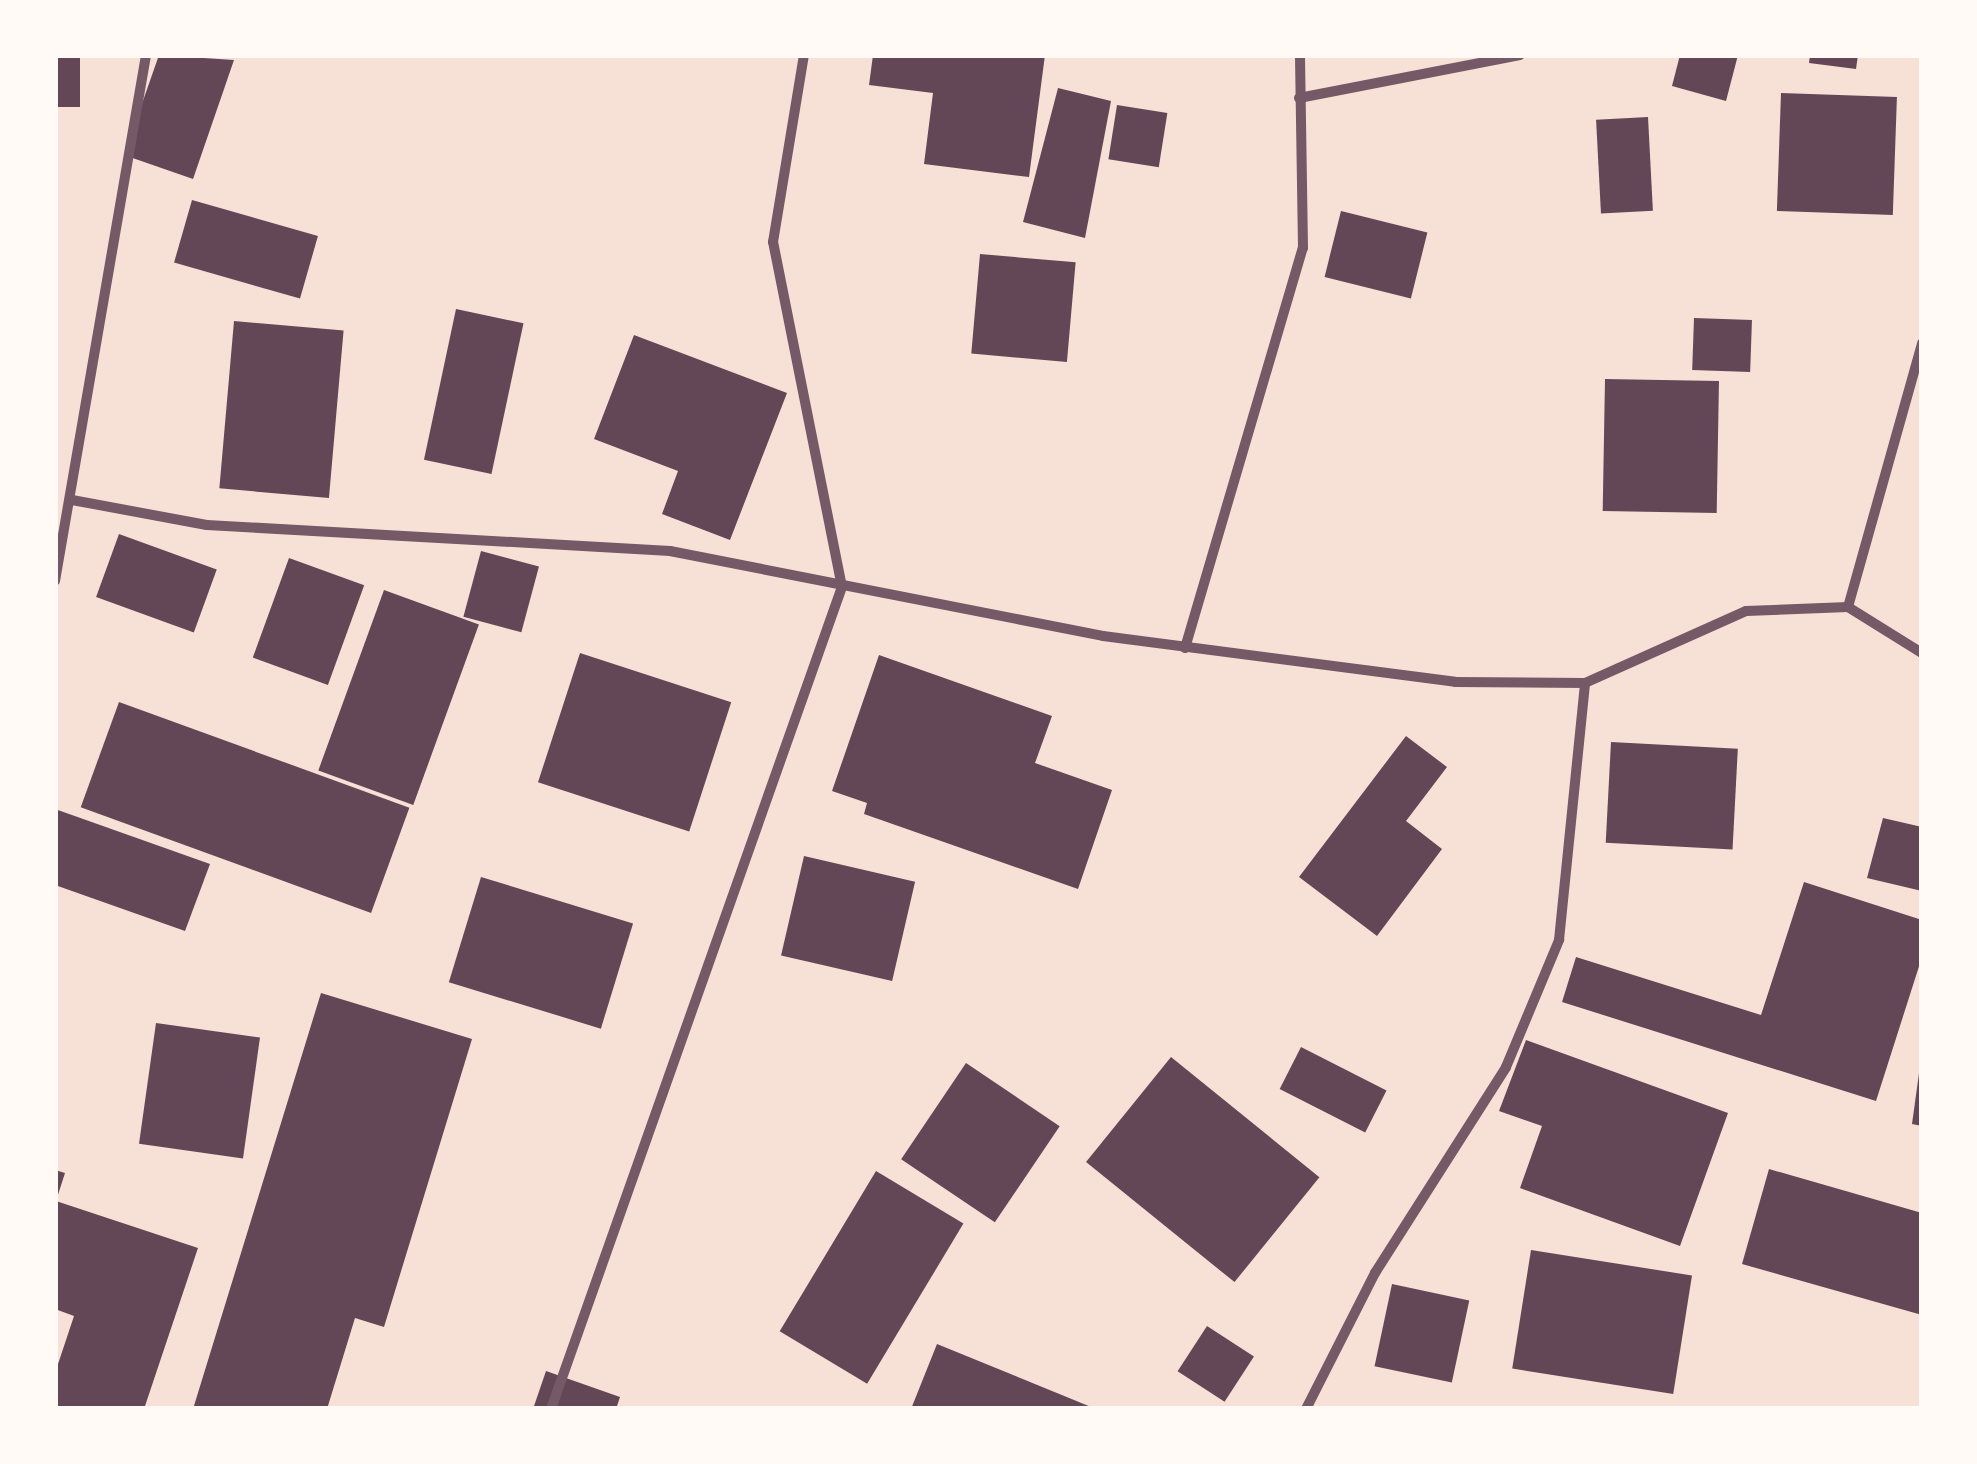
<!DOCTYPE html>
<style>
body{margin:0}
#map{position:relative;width:1977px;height:1464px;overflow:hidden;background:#f7e1d7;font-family:"Zilla Slab",serif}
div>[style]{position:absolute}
.building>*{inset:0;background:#644757;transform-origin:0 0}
.minor>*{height:10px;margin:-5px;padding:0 5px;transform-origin:5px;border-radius:5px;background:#755966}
span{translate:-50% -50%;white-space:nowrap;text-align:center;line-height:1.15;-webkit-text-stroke:8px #fffaf5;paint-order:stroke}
.frame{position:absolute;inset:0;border:58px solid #fffaf5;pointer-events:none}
</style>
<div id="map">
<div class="building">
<i style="left:55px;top:55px;width:25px;height:52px"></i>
<i style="clip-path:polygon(159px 55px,234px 60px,193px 179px,124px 155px)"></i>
<i style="clip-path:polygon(873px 55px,1045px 55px,1029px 177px,924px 164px,933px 93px,869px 85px)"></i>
<i style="clip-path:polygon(1680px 55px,1738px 55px,1726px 101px,1672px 86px)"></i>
<i style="clip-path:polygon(1810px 55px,1858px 55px,1856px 69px,1809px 63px)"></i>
<i style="clip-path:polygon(1058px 88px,1111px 101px,1085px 238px,1023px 222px)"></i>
<i style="left:1781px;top:93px;width:116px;height:118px;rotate:2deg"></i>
<i style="left:1117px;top:105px;width:51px;height:55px;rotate:9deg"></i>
<i style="left:1648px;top:117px;width:94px;height:52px;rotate:87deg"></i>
<i style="left:192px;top:200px;width:131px;height:65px;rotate:16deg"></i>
<i style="left:1341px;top:211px;width:89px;height:68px;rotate:14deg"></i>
<i style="left:980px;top:254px;width:96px;height:100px;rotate:5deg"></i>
<i style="left:456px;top:309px;width:69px;height:154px;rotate:12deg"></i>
<i style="left:1694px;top:318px;width:58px;height:52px;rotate:2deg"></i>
<i style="left:234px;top:321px;width:110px;height:168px;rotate:5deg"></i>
<i style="clip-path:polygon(634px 335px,787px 393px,730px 540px,662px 514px,678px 471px,594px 439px)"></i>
<i style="left:1605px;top:379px;width:114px;height:132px;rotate:1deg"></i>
<i style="left:119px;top:534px;width:104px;height:67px;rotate:20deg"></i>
<i style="left:481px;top:551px;width:60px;height:68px;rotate:15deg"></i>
<i style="left:289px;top:558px;width:80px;height:106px;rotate:20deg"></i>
<i style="left:384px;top:590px;width:101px;height:192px;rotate:20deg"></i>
<i style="left:580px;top:653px;width:159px;height:136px;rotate:18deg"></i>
<i style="clip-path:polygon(879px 655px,1052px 716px,1035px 763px,1112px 790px,1078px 889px,864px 814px,867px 803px,832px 791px)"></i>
<i style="left:119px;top:702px;width:309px;height:112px;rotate:20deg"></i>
<i style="clip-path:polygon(1406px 736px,1447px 767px,1406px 821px,1442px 849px,1377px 936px,1299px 877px)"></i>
<i style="left:1611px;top:742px;width:127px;height:101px;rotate:3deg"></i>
<i style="clip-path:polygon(55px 809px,210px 864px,185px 931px,55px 885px)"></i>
<i style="clip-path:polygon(1883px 818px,1922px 827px,1922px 891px,1867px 878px)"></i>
<i style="left:804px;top:856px;width:114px;height:102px;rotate:13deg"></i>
<i style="left:481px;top:877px;width:159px;height:110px;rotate:17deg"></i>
<i style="clip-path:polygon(1804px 882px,1922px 920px,1922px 957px,1876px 1101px,1562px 1002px,1576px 957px,1761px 1015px)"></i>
<i style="clip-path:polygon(321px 993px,472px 1039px,384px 1327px,355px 1318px,327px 1409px,193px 1409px)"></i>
<i style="left:156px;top:1023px;width:105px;height:122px;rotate:8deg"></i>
<i style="clip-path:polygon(1526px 1040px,1728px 1113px,1680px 1246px,1520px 1188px,1542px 1126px,1499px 1111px)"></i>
<i style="left:1301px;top:1047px;width:96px;height:47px;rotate:27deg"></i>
<i style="left:1171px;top:1057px;width:191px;height:135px;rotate:39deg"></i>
<i style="left:966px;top:1063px;width:113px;height:116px;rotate:34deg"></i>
<i style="clip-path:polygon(1920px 1066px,1922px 1066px,1922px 1126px,1912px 1124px)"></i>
<i style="clip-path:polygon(1769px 1169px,1922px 1213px,1922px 1315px,1742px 1264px)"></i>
<i style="clip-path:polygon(55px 1170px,65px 1173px,56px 1201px,198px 1248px,144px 1409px,55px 1409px,55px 1373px,74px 1316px,55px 1309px)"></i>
<i style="left:876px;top:1171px;width:102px;height:187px;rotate:31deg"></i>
<i style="left:1531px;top:1250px;width:163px;height:120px;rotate:9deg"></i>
<i style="left:1392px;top:1284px;width:79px;height:84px;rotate:12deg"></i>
<i style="left:1207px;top:1326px;width:56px;height:54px;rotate:33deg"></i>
<i style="clip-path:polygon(937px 1344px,1096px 1409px,911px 1409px)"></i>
<i style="clip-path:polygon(546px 1371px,620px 1397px,616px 1409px,533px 1409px)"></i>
</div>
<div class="minor">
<i style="left:1299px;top:98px;width:225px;rotate:-11deg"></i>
<i style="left:72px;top:500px;width:137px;rotate:10.5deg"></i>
<i style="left:207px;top:525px;width:464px;rotate:3.2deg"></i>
<i style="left:670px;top:551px;width:441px;rotate:11.1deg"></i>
<i style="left:1103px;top:636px;width:355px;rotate:7.4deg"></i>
<i style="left:1455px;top:682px;width:130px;rotate:0.4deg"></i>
<i style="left:1585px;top:683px;width:176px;rotate:-24.1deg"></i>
<i style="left:1746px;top:611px;width:102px;rotate:-2.2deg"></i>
<i style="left:1848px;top:607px;width:87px;rotate:31.9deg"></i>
<i style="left:55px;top:581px;width:534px;rotate:-80.18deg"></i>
<i style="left:1848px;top:607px;width:274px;rotate:-74.3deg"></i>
<i style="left:1185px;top:648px;width:417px;rotate:-73.6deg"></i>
<i style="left:1303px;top:248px;width:193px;rotate:-90.9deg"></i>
<i style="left:551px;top:1409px;width:872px;rotate:-70.51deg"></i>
<i style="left:842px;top:587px;width:352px;rotate:-101.3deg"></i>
<i style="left:773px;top:242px;width:190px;rotate:-80.6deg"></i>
<i style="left:1306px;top:1409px;width:153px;rotate:-63.1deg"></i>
<i style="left:1375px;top:1273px;width:244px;rotate:-57.5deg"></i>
<i style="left:1506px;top:1067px;width:138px;rotate:-67.3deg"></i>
<i style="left:1559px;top:940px;width:258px;rotate:-84.2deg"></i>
</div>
<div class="frame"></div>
</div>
